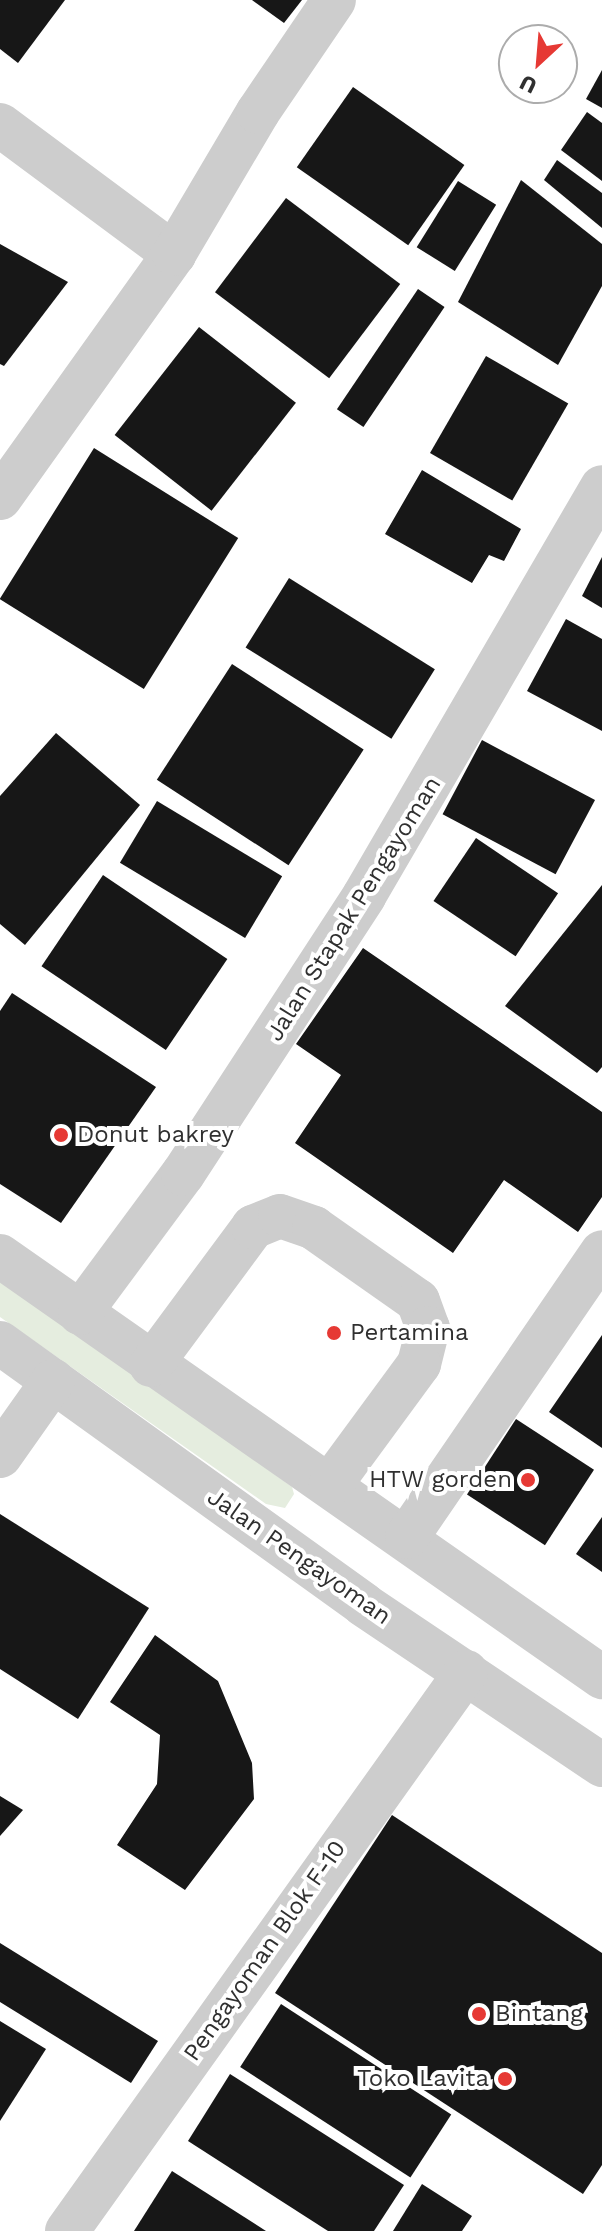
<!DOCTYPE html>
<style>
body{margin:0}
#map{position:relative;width:602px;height:2231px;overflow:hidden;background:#fff;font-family:"Work Sans",sans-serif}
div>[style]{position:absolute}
.green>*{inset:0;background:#e5eddf}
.building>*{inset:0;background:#171717;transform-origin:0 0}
.minor>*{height:44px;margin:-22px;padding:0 22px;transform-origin:22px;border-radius:22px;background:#cdcdcd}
.dots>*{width:22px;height:22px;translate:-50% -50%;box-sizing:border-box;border:4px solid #fff;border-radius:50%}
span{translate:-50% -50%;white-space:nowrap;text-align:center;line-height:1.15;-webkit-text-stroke:8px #fff;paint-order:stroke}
.street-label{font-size:24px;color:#303030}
.poi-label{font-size:24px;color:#303030}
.left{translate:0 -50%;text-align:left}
.right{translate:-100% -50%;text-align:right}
.north{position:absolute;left:498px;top:24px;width:80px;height:80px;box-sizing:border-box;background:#fff;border:2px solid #acacac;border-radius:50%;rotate:206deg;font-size:22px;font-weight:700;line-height:32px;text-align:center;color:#303030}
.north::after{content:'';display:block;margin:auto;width:28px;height:36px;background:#e63934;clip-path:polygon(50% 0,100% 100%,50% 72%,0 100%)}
</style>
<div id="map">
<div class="green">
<i style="clip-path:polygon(0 1276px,292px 1487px,294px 1494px,285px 1508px,266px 1504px,0 1317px)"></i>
</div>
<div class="building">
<i style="clip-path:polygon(0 0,65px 0,18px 63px,0 49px)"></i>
<i style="clip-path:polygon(252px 0,302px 0,284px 23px)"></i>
<i style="clip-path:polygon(602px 70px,602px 108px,586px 99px)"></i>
<i style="left:353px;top:87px;width:136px;height:98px;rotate:35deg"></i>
<i style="clip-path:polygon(587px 112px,602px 123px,602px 181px,561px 150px)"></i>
<i style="clip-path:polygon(557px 160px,602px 193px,602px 228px,544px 180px)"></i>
<i style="clip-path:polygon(521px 180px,602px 244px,602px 286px,558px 365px,458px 302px)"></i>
<i style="left:458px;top:181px;width:45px;height:78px;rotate:32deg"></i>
<i style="left:286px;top:198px;width:143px;height:118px;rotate:37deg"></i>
<i style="clip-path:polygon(0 244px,68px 282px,4px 366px,0 364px)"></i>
<i style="left:418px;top:289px;width:32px;height:145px;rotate:34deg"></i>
<i style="left:199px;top:327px;width:123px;height:137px;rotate:38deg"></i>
<i style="left:486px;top:356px;width:95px;height:112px;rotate:30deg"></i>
<i style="left:94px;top:448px;width:170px;height:178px;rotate:32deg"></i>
<i style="clip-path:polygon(422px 470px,521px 529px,504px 561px,489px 555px,472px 583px,385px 534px)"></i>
<i style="clip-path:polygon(602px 557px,602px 608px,582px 596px)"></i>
<i style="left:289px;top:578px;width:172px;height:82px;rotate:32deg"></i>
<i style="clip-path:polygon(566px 619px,602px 639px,602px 731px,527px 691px)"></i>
<i style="left:232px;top:664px;width:157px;height:138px;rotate:33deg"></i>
<i style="clip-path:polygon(56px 733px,140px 805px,25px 945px,0 924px,0 796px)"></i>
<i style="left:482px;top:740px;width:128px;height:84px;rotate:28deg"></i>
<i style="left:157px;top:801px;width:146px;height:72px;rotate:31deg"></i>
<i style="left:476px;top:838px;width:99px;height:76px;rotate:34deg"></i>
<i style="left:103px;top:875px;width:150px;height:110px;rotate:34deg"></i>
<i style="clip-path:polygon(602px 885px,602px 1067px,597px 1073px,505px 1006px)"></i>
<i style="clip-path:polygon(363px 948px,602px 1112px,602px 1197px,578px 1232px,504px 1180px,453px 1253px,295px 1143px,341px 1075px,296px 1044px)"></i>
<i style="clip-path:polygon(12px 993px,156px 1087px,61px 1223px,0 1184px,0 1011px)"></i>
<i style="clip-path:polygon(602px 1335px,602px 1448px,549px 1412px)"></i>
<i style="left:516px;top:1419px;width:93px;height:90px;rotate:33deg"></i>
<i style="clip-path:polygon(0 1514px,149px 1608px,78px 1719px,0 1669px)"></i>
<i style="clip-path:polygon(602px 1517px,602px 1572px,576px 1554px)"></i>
<i style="clip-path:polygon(155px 1635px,218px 1681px,252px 1763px,254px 1799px,185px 1890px,117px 1845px,157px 1784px,160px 1735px,110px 1702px)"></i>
<i style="clip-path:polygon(0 1796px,23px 1810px,0 1836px)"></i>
<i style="clip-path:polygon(392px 1815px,602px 1953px,602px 2165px,583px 2194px,275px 1993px)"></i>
<i style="clip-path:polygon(0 1943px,158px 2041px,131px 2083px,0 2002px)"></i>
<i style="left:281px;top:2004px;width:203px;height:75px;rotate:33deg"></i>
<i style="clip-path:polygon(0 2021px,46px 2049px,0 2121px)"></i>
<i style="clip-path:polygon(230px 2074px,404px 2185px,374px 2231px,328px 2231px,188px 2141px)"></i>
<i style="clip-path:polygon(172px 2171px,266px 2231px,134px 2231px)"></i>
<i style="clip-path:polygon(422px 2184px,472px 2216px,462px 2231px,393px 2231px)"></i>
</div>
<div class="minor">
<i style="left:0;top:125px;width:217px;rotate:36.6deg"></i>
<i style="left:0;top:498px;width:300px;rotate:-54.5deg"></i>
<i style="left:174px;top:254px;width:165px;rotate:-59.4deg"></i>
<i style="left:258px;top:112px;width:135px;rotate:-55.8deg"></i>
<i style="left:0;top:1256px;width:735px;rotate:34.97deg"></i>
<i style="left:80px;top:1313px;width:173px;rotate:-53.5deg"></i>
<i style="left:183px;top:1174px;width:332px;rotate:-56.9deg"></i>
<i style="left:364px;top:896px;width:473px;rotate:-59.8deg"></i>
<i style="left:0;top:1343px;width:448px;rotate:35.7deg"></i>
<i style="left:364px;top:1605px;width:287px;rotate:33.9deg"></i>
<i style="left:151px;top:1365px;width:172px;rotate:-53.5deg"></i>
<i style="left:253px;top:1227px;width:29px;rotate:-22deg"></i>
<i style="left:280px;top:1216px;width:36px;rotate:19deg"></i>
<i style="left:314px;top:1228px;width:127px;rotate:35.1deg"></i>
<i style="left:418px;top:1301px;width:29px;rotate:70deg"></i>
<i style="left:428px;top:1328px;width:37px;rotate:104deg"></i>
<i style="left:419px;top:1364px;width:150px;rotate:126.3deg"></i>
<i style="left:0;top:1456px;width:92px;rotate:-54.8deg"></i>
<i style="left:407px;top:1537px;width:345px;rotate:-55.6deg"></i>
<i style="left:67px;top:2231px;width:687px;rotate:-54.48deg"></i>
</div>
<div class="dots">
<i style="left:61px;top:1135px;background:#e63934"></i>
<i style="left:334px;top:1333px;background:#e63934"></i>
<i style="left:528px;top:1480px;background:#e63934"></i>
<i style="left:479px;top:2014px;background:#e63934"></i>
<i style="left:505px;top:2079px;background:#e63934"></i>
</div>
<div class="street-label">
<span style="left:354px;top:909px;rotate:-58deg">Jalan Stapak Pengayoman</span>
<span style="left:299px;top:1557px;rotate:35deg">Jalan Pengayoman</span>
<span style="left:265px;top:1951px;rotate:-55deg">Pengayoman Blok F-10</span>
</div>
<div class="poi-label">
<span class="left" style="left:77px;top:1135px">Donut bakrey</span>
<span class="left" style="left:350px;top:1333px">Pertamina</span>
<span class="right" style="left:512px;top:1480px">HTW gorden</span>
<span class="left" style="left:495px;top:2014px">Bintang</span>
<span class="right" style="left:489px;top:2079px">Toko Lavita</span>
</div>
<div class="north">U</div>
</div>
